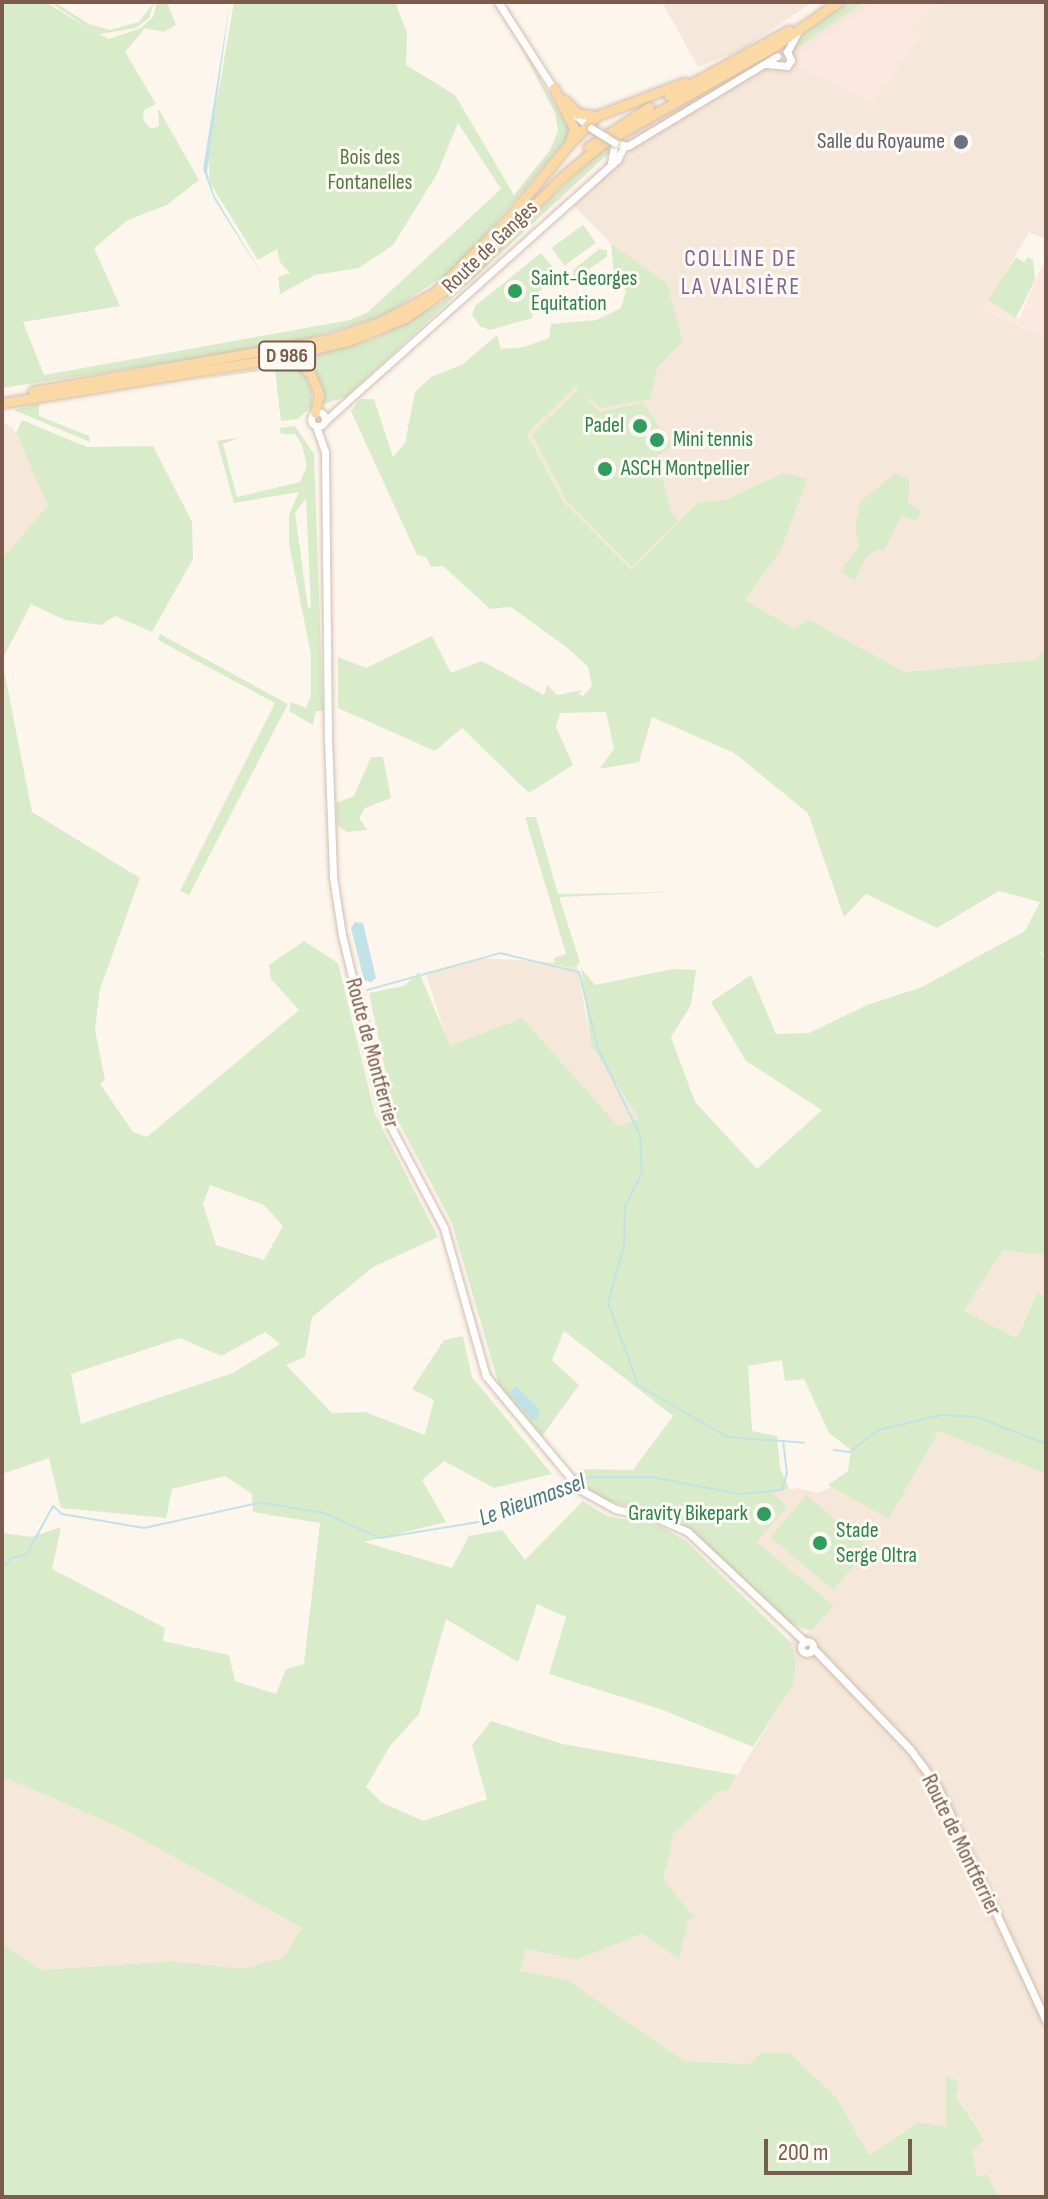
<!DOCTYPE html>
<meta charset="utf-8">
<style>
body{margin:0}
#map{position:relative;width:1048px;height:2199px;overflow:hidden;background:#fdf6ec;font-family:"Sofia Sans Condensed",sans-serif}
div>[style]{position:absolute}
.residential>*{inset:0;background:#f5e8da}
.commercial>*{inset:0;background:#fde8e0}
.green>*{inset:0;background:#d8ecc9;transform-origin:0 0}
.water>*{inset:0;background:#bfe3e8}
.stream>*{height:2px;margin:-1px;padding:0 1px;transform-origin:1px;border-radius:1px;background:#bfe3e8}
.roads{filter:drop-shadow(0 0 2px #d1beb0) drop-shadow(0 0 2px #d1beb0)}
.tertiary>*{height:7px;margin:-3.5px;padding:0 3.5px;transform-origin:3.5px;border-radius:3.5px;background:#fff}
.tertiary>.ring{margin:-3.5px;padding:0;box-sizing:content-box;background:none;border:7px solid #fff;border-radius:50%}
.primary>*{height:9px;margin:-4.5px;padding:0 4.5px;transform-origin:4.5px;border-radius:4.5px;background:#fbd9a5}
.bridges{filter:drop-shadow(0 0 2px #d1beb0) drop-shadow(0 0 2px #d1beb0)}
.tertiary-bridge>*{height:7px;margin:-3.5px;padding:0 3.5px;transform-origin:3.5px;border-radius:3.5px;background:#fff}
.dots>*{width:22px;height:22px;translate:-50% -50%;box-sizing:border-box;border:4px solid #fffaf3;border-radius:50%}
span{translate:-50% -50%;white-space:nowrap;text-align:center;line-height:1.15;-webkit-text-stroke:6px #fffaf3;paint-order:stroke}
.shield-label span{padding:2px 6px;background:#fffaf3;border:2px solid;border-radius:6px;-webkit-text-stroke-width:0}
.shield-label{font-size:20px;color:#7a5c4d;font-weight:700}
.worship-label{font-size:22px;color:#5b616d}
.right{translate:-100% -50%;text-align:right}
.park-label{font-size:22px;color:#537a41}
.street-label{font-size:22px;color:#7a5c4d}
.leisure-label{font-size:22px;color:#27864d}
.left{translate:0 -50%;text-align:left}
.neighbourhood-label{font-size:24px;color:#846695;letter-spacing:2px}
.water-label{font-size:24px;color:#437c86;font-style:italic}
.frame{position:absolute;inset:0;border:4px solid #7a5c4d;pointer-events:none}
.scale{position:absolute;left:764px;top:2139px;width:148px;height:36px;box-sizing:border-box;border:4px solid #7a5c4d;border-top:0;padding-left:10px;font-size:24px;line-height:28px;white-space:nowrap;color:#7a5c4d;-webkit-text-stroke:6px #fffaf3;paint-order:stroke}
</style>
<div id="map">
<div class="residential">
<i style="clip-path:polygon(662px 2px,813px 2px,741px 50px,698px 67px)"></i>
<i style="clip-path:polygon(841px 2px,1046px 2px,1046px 239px,1029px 232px,984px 311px,1046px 337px,1046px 647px,1035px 660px,905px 672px,808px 619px,795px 629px,745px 600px,781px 550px,808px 480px,783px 473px,725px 500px,698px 502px,633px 570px,564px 503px,527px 433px,575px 386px,657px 368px,683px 341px,667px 283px,623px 256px,574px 206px,630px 153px,620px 138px,793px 43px)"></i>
<i style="clip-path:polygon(2px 421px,14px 430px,49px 506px,2px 558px)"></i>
<i style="clip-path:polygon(484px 958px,577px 964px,591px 1045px,639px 1119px,618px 1126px,594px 1103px,449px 1046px,426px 974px)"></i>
<i style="clip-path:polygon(1003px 1249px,1046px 1255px,1046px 1299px,1036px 1292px,1017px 1338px,964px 1311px)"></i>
<i style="clip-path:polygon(939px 1431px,1046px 1474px,1046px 2197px,999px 2197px,987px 2175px,977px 2176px,972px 2152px,984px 2138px,956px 2095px,959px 2081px,946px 2077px,946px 2126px,905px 2130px,869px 2155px,837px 2098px,750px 2064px,684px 2061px,568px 1980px,520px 1971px,526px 1949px,576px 1960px,642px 1934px,679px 1958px,688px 1921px,695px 1918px,664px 1880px,673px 1833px,717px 1793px,728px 1790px,793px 1685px,790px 1642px,811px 1631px,834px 1606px,757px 1542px,772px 1493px,797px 1488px,819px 1493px,835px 1485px,889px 1519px)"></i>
<i style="clip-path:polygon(2px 1776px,125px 1830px,302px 1928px,285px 1957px,243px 1970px,172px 1961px,42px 1970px,2px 1943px)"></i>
</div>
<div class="commercial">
<i style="clip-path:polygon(877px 2px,942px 2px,910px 26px,920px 36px,874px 103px,796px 67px,797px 56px)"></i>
<i style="clip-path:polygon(1046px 256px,1046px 337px,984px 311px,988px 300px,1019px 319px)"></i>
</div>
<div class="green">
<i style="clip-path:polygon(2px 2px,46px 2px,89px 29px,50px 2px,54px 2px,89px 24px,110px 30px,139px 22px,154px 2px,149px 18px,136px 28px,99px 34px,109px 39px,141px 28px,153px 17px,157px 2px,167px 2px,176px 25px,164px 32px,145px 28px,125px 52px,156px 104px,144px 110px,143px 120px,151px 129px,159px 126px,158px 108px,199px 180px,167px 205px,128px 220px,94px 248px,120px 306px,23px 322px,44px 375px,350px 320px,368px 312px,501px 189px,458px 123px,437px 174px,393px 245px,359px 268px,315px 275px,280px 294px,278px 277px,290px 273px,280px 262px,277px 249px,258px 260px,210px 183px,208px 154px,234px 2px,395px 2px,407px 33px,406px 65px,455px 95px,514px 195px,550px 150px,558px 131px,555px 113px,517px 39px,572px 133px,460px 265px,383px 316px,290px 344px,2px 388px)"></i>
<i style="clip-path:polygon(849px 2px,864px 2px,793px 51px,799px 37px)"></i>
<i style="clip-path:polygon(606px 146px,611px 151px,346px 397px,320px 405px,320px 391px,295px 358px,371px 340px,440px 303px)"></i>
<i style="left:583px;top:225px;width:22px;height:39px;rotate:54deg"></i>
<i style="clip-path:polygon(611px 244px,667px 283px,683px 341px,657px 368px,650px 399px,601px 408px,575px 387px,527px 434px,564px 503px,632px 570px,698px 502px,725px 500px,783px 473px,808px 479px,781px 550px,745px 600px,795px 629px,808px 619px,905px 672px,1035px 660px,1046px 647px,1046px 957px,1037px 948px,1046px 960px,1046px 1255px,1003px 1250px,964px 1311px,1017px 1338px,1037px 1292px,1046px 1299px,1046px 1474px,939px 1431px,889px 1519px,828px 1485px,848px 1471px,851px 1450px,829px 1433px,804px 1379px,785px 1381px,782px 1360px,748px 1366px,752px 1431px,777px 1436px,780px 1468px,789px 1489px,773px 1493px,787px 1507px,757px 1542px,834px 1606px,811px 1631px,789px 1623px,678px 1519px,607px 1501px,585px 1487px,579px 1469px,633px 1470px,673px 1416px,564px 1331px,552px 1360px,579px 1385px,542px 1436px,499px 1385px,452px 1223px,394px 1113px,369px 993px,404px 986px,419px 972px,450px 1046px,522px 1018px,618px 1126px,639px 1119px,591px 1045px,581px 968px,595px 985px,673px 969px,696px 970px,691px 1005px,671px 1037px,695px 1102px,757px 1169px,822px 1110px,746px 1061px,711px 1002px,751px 975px,776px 1034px,809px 1033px,867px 1005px,922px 987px,1025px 931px,1040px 902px,999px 891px,937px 928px,866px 894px,844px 917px,808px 813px,734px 753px,652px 717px,639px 762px,599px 769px,614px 749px,606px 712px,560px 713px,556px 727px,573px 765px,529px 793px,462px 728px,435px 751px,338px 708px,338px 657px,366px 668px,432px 636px,451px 673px,482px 661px,544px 695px,547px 685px,557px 695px,583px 690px,578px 694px,583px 696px,592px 686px,588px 667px,569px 649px,511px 607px,490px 609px,443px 566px,431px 567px,426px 557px,417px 555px,351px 411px,360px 399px,374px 399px,393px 457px,405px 443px,415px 392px,431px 377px,463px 364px,497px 335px,501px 349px,524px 347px,549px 338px,551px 324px,596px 320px,621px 308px,626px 291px,614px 274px)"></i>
<i style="clip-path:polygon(599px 249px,607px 250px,607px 257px,574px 279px,573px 270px)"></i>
<i style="clip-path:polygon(541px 253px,559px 275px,536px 294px,532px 318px,490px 330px,480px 326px,472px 315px,475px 306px)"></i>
<i style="clip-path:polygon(1016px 257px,1024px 262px,1028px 257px,1033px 260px,1035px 280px,1016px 318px,988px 300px)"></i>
<i style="clip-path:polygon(287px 364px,303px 372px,312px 391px,312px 406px,298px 419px,281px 421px,275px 369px,192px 380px)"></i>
<i style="clip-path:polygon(579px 389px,599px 412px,643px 403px,669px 441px,670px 447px,657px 456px,670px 511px,678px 520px,632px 567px,566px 500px,532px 434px)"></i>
<i style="clip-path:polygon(58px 399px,39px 404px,39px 416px,89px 436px,90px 442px,14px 410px)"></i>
<i style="clip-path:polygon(evenodd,22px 420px,87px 447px,153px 446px,192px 522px,193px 559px,152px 632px,115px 616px,101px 625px,65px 620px,31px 604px,2px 660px,32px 812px,140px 878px,100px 989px,95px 1030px,105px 1080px,100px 1084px,133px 1132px,147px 1137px,299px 1010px,271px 979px,269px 965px,304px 941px,338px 963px,375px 1114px,438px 1237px,373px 1267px,312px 1317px,305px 1357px,286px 1365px,332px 1413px,365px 1412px,425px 1435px,434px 1400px,412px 1389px,444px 1340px,463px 1336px,472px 1377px,552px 1474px,494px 1488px,444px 1461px,422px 1480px,446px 1522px,364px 1542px,452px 1568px,469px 1536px,502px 1530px,525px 1560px,583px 1501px,607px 1516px,660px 1526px,686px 1541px,790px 1642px,796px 1661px,793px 1685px,753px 1747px,663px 1710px,549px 1674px,566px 1617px,537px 1604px,518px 1662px,446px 1619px,419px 1714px,390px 1746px,366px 1787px,381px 1802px,423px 1821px,487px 1799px,472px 1745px,491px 1721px,563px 1744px,737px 1775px,728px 1790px,717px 1793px,673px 1834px,664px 1880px,695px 1918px,688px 1921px,679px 1959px,642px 1934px,576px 1960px,526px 1949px,520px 1971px,568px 1980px,684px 2061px,750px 2064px,760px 2053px,789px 2053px,837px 2098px,869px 2155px,917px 2123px,946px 2126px,946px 2076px,959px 2081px,956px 2096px,984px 2139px,972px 2152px,977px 2176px,987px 2175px,999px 2197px,2px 2197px,2px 1943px,42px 1970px,172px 1961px,243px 1969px,284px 1957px,302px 1928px,125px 1830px,2px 1776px,2px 1533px,32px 1537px,61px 1527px,52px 1569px,165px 1628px,163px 1641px,229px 1655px,235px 1681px,276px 1694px,286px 1669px,304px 1664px,320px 1523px,253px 1512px,252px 1494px,225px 1476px,172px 1489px,166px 1518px,61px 1508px,49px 1458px,2px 1474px,2px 558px,48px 506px,16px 433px,22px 420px,210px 1185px,264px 1205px,283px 1226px,264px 1260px,216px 1245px,203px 1204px,210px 1185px,22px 420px,265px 1332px,280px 1344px,233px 1373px,81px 1424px,71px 1374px,180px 1338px,221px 1356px,265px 1332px)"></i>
<i style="clip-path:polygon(evenodd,295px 426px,314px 454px,323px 711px,316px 711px,313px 725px,289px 711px,291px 702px,306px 708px,311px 695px,311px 655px,289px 544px,289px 514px,299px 492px,234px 503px,217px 441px,241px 437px,223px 444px,237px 497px,300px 482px,307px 466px,302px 445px,295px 434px,281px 434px,280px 428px,295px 426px,306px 498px,311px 607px,308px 608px,295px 513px,306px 498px)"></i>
<i style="clip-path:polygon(896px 473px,909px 480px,908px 503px,922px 512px,916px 521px,902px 515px,884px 550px,877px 549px,866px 558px,855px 580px,840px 572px,859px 546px,855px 528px,860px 502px)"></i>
<i style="clip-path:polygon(160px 634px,288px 704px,189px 895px,180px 891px,275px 703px,158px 640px)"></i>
<i style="clip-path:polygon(371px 757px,383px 757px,391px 798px,365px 808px,359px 818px,367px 830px,347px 832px,337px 825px,336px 803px,354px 796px)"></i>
<i style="clip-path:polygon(525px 817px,536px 817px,558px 894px,675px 892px,559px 897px,580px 962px,573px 968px,555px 964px,554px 958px,566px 954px)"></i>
<i style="left:806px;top:1495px;width:82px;height:55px;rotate:40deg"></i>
</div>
<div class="water">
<i style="clip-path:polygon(230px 2px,207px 172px,214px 195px,266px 281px,214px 199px,203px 169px)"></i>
<i style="clip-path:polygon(355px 922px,363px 923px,376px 978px,371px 982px,364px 980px,351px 928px)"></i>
<i style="clip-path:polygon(516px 1386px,539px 1409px,538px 1419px,531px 1419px,510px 1393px)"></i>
</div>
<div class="stream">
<i style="left:367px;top:990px;width:138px;rotate:-15.5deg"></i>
<i style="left:500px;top:953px;width:81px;rotate:13.5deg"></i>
<i style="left:579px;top:972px;width:79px;rotate:76.1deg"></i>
<i style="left:598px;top:1049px;width:96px;rotate:64deg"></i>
<i style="left:640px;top:1135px;width:38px;rotate:87deg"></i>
<i style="left:642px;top:1173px;width:37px;rotate:117deg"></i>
<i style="left:625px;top:1206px;width:40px;rotate:91.4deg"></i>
<i style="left:624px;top:1246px;width:59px;rotate:105.7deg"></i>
<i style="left:608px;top:1303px;width:87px;rotate:69.9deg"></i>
<i style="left:638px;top:1385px;width:103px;rotate:30.3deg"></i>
<i style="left:727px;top:1437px;width:56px;rotate:4.1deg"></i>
<i style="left:834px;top:1450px;width:15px;rotate:8deg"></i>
<i style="left:849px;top:1452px;width:36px;rotate:-37deg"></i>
<i style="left:878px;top:1430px;width:64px;rotate:-13.6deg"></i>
<i style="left:940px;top:1415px;width:37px;rotate:3deg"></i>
<i style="left:977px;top:1417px;width:74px;rotate:21.4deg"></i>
<i style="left:577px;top:1482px;width:14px;rotate:-21deg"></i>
<i style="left:590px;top:1477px;width:62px"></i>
<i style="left:652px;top:1477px;width:89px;rotate:11.1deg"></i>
<i style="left:739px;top:1494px;width:43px;rotate:-5.3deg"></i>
<i style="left:782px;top:1490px;width:18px;rotate:-74deg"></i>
<i style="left:787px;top:1473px;width:32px;rotate:-97deg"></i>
<i style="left:783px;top:1441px;width:21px;rotate:5deg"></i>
<i style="left:264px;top:1503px;width:61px;rotate:9.5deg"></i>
<i style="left:324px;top:1513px;width:61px;rotate:24.1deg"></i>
<i style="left:380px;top:1538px;width:106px;rotate:-9.2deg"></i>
<i style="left:485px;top:1521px;width:62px;rotate:-18.7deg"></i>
<i style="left:544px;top:1501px;width:31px;rotate:-31deg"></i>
<i style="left:2px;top:1568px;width:14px;rotate:-45deg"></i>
<i style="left:12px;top:1558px;width:14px;rotate:-12deg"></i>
<i style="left:26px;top:1555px;width:56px;rotate:-61.1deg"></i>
<i style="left:53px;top:1506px;width:12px;rotate:42deg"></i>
<i style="left:62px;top:1514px;width:83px;rotate:9.7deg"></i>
<i style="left:144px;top:1528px;width:118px;rotate:-12.3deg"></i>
</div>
<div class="roads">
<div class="tertiary">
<i style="left:498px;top:2px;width:106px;rotate:57.4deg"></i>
<i style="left:787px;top:52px;width:24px;rotate:-62deg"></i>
<i style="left:767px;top:64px;width:20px;rotate:6deg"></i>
<i style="left:787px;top:66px;width:7px;rotate:-56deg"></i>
<i style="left:791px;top:60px;width:9px;rotate:-117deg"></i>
<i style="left:567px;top:108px;width:31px;rotate:40deg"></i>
<i style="left:611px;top:163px;width:20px;rotate:-79deg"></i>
<i style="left:615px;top:143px;width:13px;rotate:13deg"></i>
<i style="left:628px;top:146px;width:174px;rotate:-31.1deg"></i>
<i class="ring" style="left:311px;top:412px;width:7px;height:7px"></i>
<i style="left:325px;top:421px;width:392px;rotate:-41.8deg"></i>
<i style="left:617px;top:160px;width:16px;rotate:-63deg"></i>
<i style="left:316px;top:426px;width:28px;rotate:71deg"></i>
<i style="left:325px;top:452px;width:286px;rotate:89.4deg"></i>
<i style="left:328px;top:738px;width:139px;rotate:87.9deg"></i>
<i style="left:333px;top:877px;width:59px;rotate:81.2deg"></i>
<i style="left:342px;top:935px;width:186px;rotate:76.6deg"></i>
<i style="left:385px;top:1116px;width:127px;rotate:62.2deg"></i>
<i style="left:444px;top:1228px;width:154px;rotate:74.2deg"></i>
<i style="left:486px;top:1376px;width:148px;rotate:50.2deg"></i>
<i style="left:581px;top:1490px;width:39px;rotate:29deg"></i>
<i style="left:615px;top:1509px;width:43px;rotate:12.1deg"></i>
<i style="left:657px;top:1518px;width:34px;rotate:24deg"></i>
<i style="left:688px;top:1532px;width:161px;rotate:43.2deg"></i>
<i class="ring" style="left:801px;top:1641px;width:5px;height:5px"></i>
<i style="left:813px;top:1648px;width:140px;rotate:46.2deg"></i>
<i style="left:910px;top:1749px;width:46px;rotate:53.9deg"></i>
<i style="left:937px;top:1786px;width:259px;rotate:65.1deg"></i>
</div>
<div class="primary">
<i style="left:669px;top:96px;width:137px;rotate:-28.8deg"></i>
<i style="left:565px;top:100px;width:18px;rotate:47deg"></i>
<i style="left:577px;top:113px;width:19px;rotate:9deg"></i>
<i style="left:573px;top:140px;width:33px;rotate:-46deg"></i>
<i style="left:596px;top:116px;width:95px;rotate:-20.9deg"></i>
<i style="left:588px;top:147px;width:73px;rotate:-33.3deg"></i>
<i style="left:435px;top:292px;width:99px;rotate:-45deg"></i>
<i style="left:505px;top:222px;width:101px;rotate:-50.6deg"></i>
<i style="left:569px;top:144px;width:17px;rotate:-73deg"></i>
<i style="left:574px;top:128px;width:45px;rotate:-116.6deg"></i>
<i style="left:282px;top:362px;width:18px;rotate:3deg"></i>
<i style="left:300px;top:363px;width:16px;rotate:47deg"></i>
<i style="left:311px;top:375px;width:21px;rotate:67deg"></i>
<i style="left:319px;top:394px;width:19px;rotate:102deg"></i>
<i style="left:33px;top:391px;width:297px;rotate:-9.9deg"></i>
<i style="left:326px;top:340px;width:57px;rotate:-18.4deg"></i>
<i style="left:380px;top:322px;width:63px;rotate:-28.6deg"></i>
<i style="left:2px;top:403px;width:276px;rotate:-9.2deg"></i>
<i style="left:274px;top:359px;width:76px;rotate:-13.7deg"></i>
<i style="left:348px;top:341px;width:61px;rotate:-22deg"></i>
<i style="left:405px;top:318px;width:76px;rotate:-35.4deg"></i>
<i style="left:467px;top:274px;width:134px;rotate:-45.6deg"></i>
<i style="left:561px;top:178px;width:55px;rotate:-39.8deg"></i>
<i style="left:603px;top:143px;width:197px;rotate:-29.4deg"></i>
<i style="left:775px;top:46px;width:77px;rotate:-34.9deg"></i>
</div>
</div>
<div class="bridges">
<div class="tertiary-bridge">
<i style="left:591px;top:128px;width:28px;rotate:32deg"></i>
</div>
</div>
<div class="dots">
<i style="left:961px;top:142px;background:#6b7280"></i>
<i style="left:515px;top:291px;background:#2e9e5b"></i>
<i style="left:640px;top:426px;background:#2e9e5b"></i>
<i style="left:657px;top:440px;background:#2e9e5b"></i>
<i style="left:605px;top:469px;background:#2e9e5b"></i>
<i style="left:764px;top:1514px;background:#2e9e5b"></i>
<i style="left:820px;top:1543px;background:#2e9e5b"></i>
</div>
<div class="shield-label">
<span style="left:287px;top:356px">D 986</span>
</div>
<div class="worship-label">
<span class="right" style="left:945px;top:142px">Salle du Royaume</span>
</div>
<div class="park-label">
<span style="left:370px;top:170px">Bois des<br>Fontanelles</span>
</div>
<div class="street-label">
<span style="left:490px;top:247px;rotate:-44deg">Route de Ganges</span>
<span style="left:372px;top:1053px;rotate:75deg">Route de Montferrier</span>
<span style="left:961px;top:1845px;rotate:64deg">Route de Montferrier</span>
</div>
<div class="leisure-label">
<span class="left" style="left:531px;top:291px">Saint-Georges<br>Equitation</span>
<span class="right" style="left:624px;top:426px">Padel</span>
<span class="left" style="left:673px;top:440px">Mini tennis</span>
<span class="left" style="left:621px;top:469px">ASCH Montpellier</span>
<span class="right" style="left:748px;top:1514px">Gravity Bikepark</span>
<span class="left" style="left:836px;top:1543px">Stade<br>Serge Oltra</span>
</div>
<div class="neighbourhood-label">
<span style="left:741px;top:273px">COLLINE DE<br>LA VALSIÈRE</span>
</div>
<div class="water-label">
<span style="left:532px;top:1500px;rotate:-20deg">Le Rieumassel</span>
</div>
<div class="frame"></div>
<div class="scale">200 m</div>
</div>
